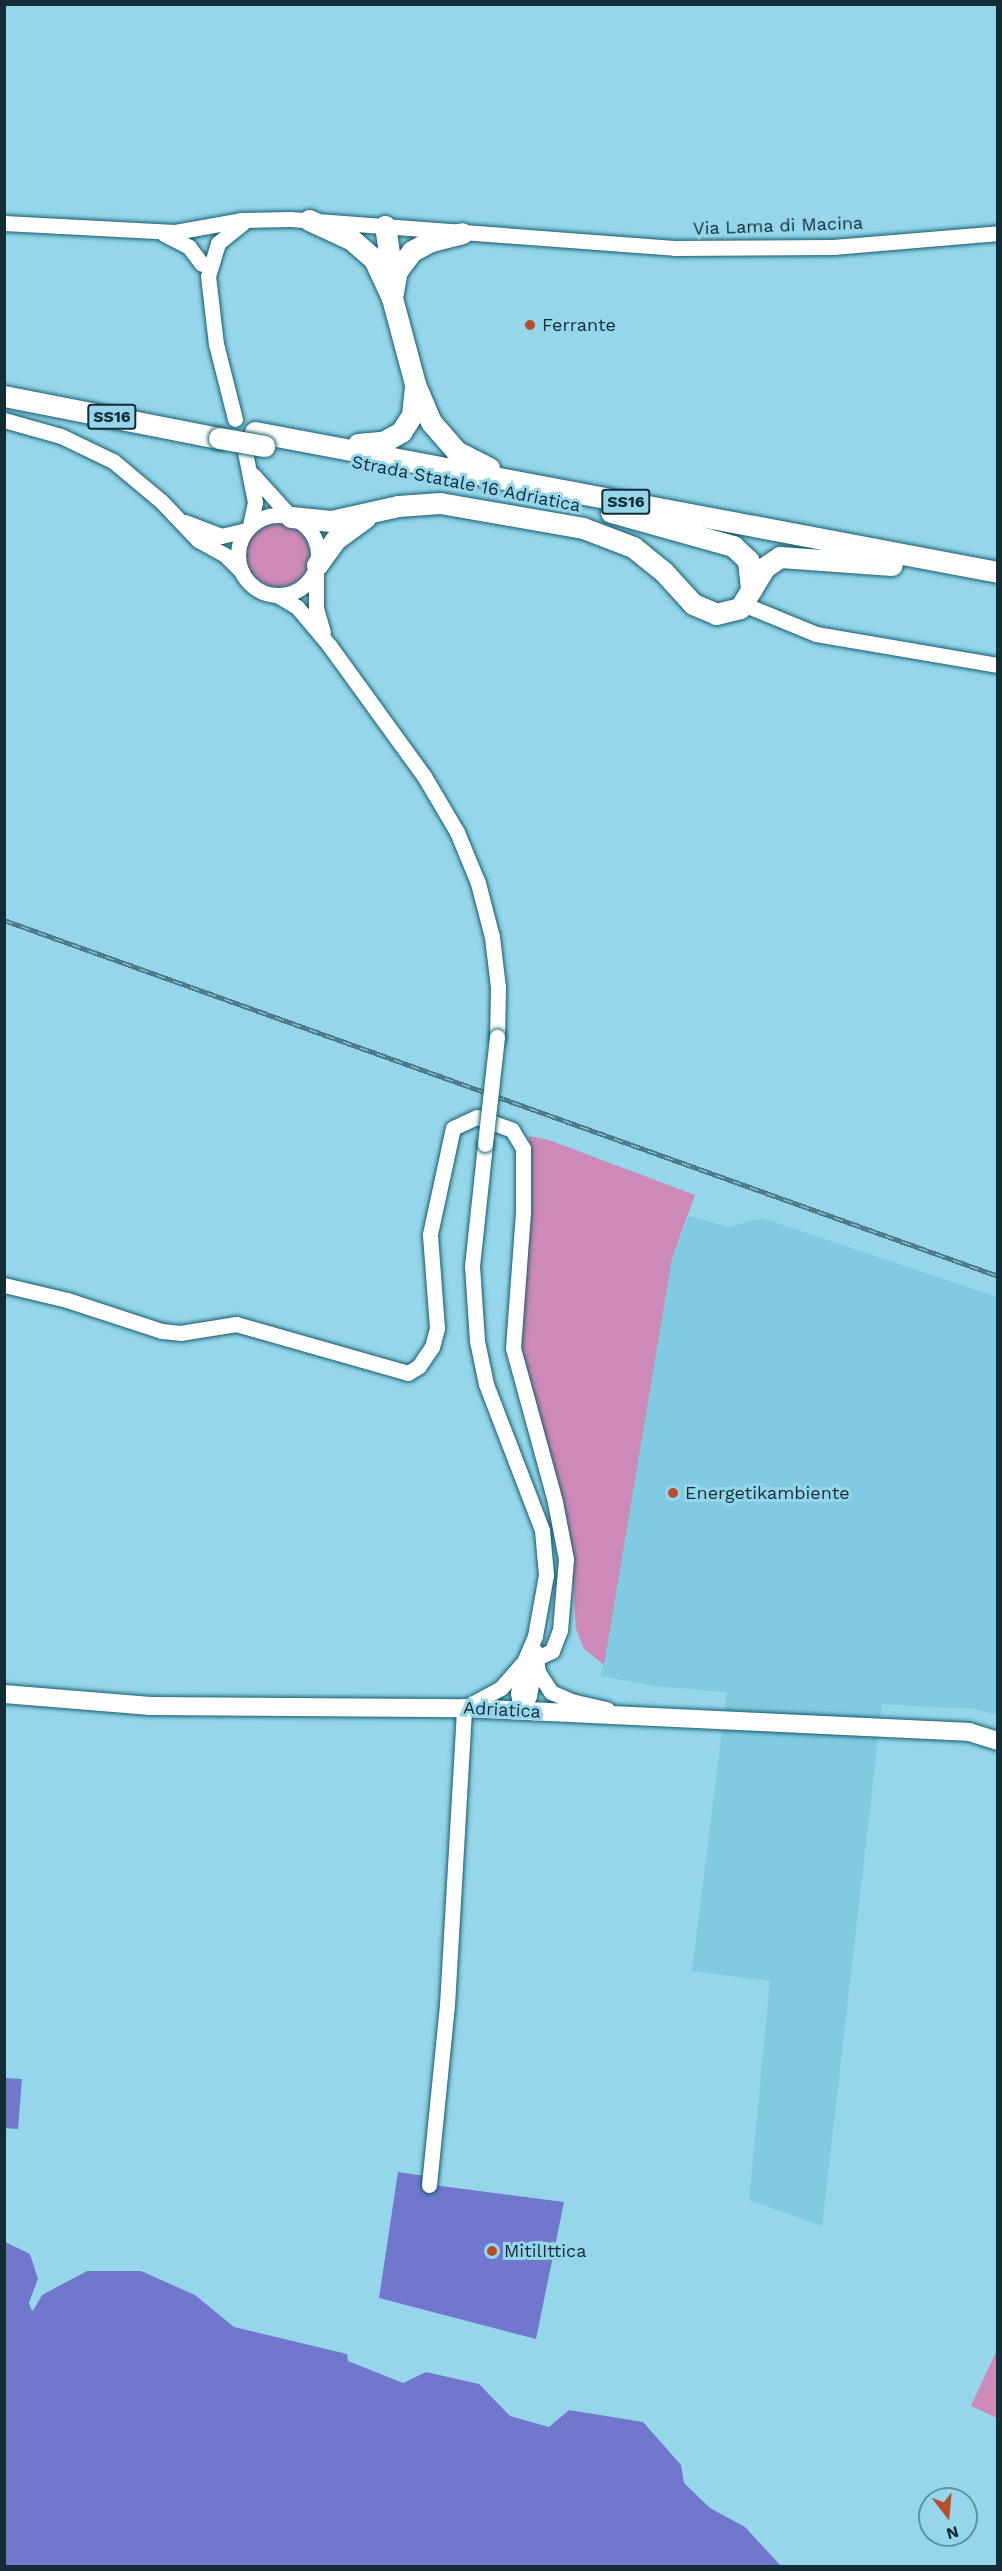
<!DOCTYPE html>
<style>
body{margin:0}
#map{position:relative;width:1002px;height:2571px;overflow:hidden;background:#95d6ea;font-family:"Work Sans",sans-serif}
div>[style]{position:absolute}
.built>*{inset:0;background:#80cbe1}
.green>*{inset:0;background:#cd89b7}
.round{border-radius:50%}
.water>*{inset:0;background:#7277ce}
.pier>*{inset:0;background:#95d6ea}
.roads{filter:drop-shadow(0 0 2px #165c6e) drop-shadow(0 0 2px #165c6e)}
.minor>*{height:15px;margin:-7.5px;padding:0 7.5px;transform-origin:7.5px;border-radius:7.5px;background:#fff}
.minor>.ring{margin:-7.5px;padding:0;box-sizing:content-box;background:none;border:15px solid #fff;border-radius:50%}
.major>*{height:18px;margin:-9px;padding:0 9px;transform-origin:9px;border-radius:9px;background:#fff}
.highway>*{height:21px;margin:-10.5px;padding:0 10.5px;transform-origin:10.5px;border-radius:10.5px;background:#fff}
.rail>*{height:5px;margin-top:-2.5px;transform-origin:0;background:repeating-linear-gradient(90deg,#95d6ea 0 9px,#4e7b88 0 18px);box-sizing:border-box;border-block:2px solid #4e7b88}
.bridges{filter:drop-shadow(0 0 2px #165c6e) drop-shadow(0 0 2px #165c6e)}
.minor-bridge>*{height:15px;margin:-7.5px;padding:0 7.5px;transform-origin:7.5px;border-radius:7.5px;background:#fff}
.highway-bridge>*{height:21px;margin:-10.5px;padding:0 10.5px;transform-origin:10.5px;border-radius:10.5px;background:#fff}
.dots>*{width:16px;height:16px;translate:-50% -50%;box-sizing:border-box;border:3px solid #95d6ea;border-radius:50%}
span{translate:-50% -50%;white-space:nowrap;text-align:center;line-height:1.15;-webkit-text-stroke:6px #95d6ea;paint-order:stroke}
.shield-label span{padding:2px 4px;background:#95d6ea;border:2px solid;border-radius:4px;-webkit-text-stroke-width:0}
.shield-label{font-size:16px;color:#122d35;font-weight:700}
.street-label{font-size:18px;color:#122d35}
.poi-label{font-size:18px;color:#122d35}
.left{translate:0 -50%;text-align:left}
.frame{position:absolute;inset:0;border:6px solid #122d35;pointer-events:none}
.north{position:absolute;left:918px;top:2487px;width:60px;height:60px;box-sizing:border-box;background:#95d6ea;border:2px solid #6192a2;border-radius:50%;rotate:164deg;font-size:16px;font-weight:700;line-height:24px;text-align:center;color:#122d35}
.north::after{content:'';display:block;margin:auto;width:21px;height:27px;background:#b54e29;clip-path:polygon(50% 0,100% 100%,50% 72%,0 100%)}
</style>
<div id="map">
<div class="built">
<i style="clip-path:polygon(689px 1216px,728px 1227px,762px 1218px,997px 1297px,997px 1715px,974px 1709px,882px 1704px,822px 2226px,749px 2200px,770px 1981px,692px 1971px,727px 1692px,654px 1686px,601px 1676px,672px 1258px)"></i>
</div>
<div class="green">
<i class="round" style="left:246px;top:523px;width:64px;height:64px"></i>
<i style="clip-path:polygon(529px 1136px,549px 1140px,695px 1195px,672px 1258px,604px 1665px,584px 1649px,576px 1629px,570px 1534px,522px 1365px,518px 1331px,531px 1159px)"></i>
<i style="clip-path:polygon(997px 2350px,997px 2418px,971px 2406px)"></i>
</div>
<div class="water">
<i style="clip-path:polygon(4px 2078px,22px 2079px,18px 2129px,5px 2128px)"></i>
<i style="clip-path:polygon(398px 2172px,425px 2176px,433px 2185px,564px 2202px,536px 2339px,379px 2298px)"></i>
<i style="clip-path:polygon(5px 2242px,30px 2254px,38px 2279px,29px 2303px,33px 2311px,42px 2295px,87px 2271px,141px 2271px,195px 2295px,234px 2327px,347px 2354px,348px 2361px,403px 2383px,426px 2372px,479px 2384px,510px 2416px,549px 2427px,569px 2410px,643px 2422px,681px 2465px,684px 2483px,710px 2508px,745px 2527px,781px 2566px,5px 2566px)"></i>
</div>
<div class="pier">
<i style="clip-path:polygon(87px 2268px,42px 2295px,32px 2311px,29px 2303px,38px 2279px,41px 2277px,33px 2305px,41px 2293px)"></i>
</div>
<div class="roads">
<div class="minor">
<i style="left:4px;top:223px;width:171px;rotate:3deg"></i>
<i style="left:175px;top:232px;width:67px;rotate:-10.3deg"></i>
<i style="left:241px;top:220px;width:49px;rotate:-1.2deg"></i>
<i style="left:290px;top:219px;width:385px;rotate:4.3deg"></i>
<i style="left:674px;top:248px;width:159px;rotate:-0.4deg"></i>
<i style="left:833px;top:247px;width:166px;rotate:-4.8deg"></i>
<i style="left:164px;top:234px;width:28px;rotate:27deg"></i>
<i style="left:189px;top:247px;width:21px;rotate:53deg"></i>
<i style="left:235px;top:419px;width:77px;rotate:-104.2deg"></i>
<i style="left:216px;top:344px;width:68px;rotate:-96.7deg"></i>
<i style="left:208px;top:276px;width:34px;rotate:-73deg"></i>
<i style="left:218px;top:243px;width:32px;rotate:-39deg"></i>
<i style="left:4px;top:420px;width:59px;rotate:15.7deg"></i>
<i style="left:61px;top:436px;width:58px;rotate:25.7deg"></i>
<i style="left:113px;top:461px;width:62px;rotate:39.8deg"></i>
<i style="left:161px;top:501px;width:54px;rotate:46.5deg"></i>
<i style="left:198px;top:540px;width:31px;rotate:29deg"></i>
<i style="left:225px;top:555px;width:24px;rotate:45deg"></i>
<i style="left:245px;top:452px;width:51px;rotate:78.7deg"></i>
<i style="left:255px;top:502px;width:25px;rotate:102deg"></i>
<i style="left:253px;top:475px;width:57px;rotate:47.9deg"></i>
<i class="ring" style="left:238px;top:515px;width:65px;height:65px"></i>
<i style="left:185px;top:522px;width:39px;rotate:21deg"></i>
<i style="left:221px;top:536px;width:26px;rotate:-13deg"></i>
<i style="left:316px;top:570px;width:38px;rotate:90deg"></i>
<i style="left:316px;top:608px;width:25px;rotate:74deg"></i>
<i style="left:277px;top:595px;width:23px;rotate:31deg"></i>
<i style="left:297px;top:607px;width:50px;rotate:49.9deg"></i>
<i style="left:329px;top:645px;width:162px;rotate:54.1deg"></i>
<i style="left:424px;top:776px;width:65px;rotate:59.5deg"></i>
<i style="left:457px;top:832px;width:55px;rotate:67.6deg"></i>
<i style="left:478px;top:883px;width:56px;rotate:75.5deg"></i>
<i style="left:492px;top:937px;width:50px;rotate:83.2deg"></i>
<i style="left:498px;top:987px;width:50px;rotate:91.1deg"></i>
<i style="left:743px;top:604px;width:79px;rotate:22.3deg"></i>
<i style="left:816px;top:634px;width:185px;rotate:9.7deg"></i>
<i style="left:4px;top:1285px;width:65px;rotate:13.4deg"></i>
<i style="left:67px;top:1300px;width:100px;rotate:18.1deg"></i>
<i style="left:162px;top:1331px;width:18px;rotate:6deg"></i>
<i style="left:180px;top:1333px;width:57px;rotate:-9.1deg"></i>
<i style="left:236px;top:1324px;width:179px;rotate:15.9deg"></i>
<i style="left:408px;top:1373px;width:13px;rotate:-32deg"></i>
<i style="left:419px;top:1366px;width:23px;rotate:-56deg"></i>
<i style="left:432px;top:1347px;width:20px;rotate:-75deg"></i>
<i style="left:437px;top:1328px;width:94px;rotate:-94.3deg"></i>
<i style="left:430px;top:1234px;width:108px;rotate:-77.8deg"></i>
<i style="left:453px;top:1128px;width:26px;rotate:-25deg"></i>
<i style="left:477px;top:1117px;width:37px;rotate:20deg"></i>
<i style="left:512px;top:1130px;width:21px;rotate:59deg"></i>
<i style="left:523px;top:1148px;width:64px;rotate:90deg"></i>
<i style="left:523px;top:1212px;width:136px;rotate:94.2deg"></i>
<i style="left:513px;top:1348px;width:160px;rotate:74.7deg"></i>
<i style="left:555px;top:1502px;width:58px;rotate:79.1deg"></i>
<i style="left:566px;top:1559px;width:71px;rotate:94.8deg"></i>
<i style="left:560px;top:1630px;width:22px;rotate:111deg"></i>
<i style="left:552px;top:1651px;width:19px;rotate:155deg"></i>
<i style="left:535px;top:1651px;width:21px;rotate:82deg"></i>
<i style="left:538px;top:1672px;width:24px;rotate:57deg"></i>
<i style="left:551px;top:1692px;width:22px;rotate:24deg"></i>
<i style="left:571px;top:1701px;width:37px;rotate:13deg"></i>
<i style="left:521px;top:1711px;width:17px;rotate:-62deg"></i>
<i style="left:529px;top:1696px;width:35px;rotate:-80deg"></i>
<i style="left:521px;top:1711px;width:18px;rotate:-99deg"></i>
<i style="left:518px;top:1693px;width:26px;rotate:-79deg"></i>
<i style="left:429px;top:2185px;width:181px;rotate:-84.3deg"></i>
<i style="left:447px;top:2005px;width:297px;rotate:-86.7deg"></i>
<i style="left:464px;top:1708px;width:42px;rotate:-28.4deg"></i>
<i style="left:501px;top:1688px;width:35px;rotate:-49deg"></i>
<i style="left:524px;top:1662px;width:28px;rotate:-67deg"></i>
<i style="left:535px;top:1636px;width:62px;rotate:-79.8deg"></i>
<i style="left:546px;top:1575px;width:45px;rotate:-95.1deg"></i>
<i style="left:542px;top:1530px;width:156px;rotate:-111deg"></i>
<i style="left:486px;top:1384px;width:44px;rotate:-101.8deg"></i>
<i style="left:477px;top:1341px;width:75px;rotate:-93.8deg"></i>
<i style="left:472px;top:1266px;width:123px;rotate:-83.9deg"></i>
</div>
<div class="major">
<i style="left:4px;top:1694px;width:147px;rotate:4.7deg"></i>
<i style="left:151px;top:1706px;width:313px;rotate:0.4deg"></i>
<i style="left:464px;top:1708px;width:506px;rotate:2.72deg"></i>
<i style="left:969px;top:1732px;width:30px;rotate:17deg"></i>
</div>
<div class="highway">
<i style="left:309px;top:220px;width:47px;rotate:24.9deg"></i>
<i style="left:352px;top:240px;width:29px;rotate:41deg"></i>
<i style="left:374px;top:259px;width:43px;rotate:65.2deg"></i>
<i style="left:392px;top:298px;width:89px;rotate:75deg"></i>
<i style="left:415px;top:384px;width:41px;rotate:67.2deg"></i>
<i style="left:431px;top:422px;width:38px;rotate:49deg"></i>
<i style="left:456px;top:451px;width:37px;rotate:27deg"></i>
<i style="left:385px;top:226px;width:54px;rotate:81.4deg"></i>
<i style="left:392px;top:298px;width:27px;rotate:-80deg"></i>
<i style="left:397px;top:271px;width:25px;rotate:-53deg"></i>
<i style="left:412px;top:251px;width:21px;rotate:-28deg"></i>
<i style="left:431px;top:241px;width:32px;rotate:-14deg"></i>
<i style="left:4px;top:396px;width:219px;rotate:11.1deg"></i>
<i style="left:255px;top:432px;width:756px;rotate:10.67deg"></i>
<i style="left:358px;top:444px;width:25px;rotate:-5deg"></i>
<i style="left:383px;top:442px;width:21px;rotate:-29deg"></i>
<i style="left:401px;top:432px;width:20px;rotate:-57deg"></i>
<i style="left:412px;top:415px;width:28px;rotate:-84deg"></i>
<i style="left:611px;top:512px;width:127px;rotate:15.6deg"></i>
<i style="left:733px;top:546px;width:21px;rotate:43deg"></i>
<i style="left:748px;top:560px;width:30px;rotate:84deg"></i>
<i style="left:291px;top:517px;width:40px;rotate:5.7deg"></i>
<i style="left:331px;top:521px;width:69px;rotate:-12.6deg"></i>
<i style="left:398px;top:506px;width:42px;rotate:-4.1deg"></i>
<i style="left:440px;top:503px;width:145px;rotate:9.9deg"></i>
<i style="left:583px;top:528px;width:53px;rotate:20.8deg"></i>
<i style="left:633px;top:547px;width:38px;rotate:39deg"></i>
<i style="left:663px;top:571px;width:45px;rotate:47.7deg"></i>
<i style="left:693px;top:604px;width:25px;rotate:23deg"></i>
<i style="left:716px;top:614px;width:25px;rotate:-14deg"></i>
<i style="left:740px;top:608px;width:48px;rotate:-58.6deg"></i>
<i style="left:765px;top:567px;width:18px;rotate:-34deg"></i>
<i style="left:780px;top:557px;width:112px;rotate:4.1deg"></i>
<i style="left:317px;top:565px;width:32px;rotate:-54deg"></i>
<i style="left:336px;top:539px;width:36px;rotate:-36deg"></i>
</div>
</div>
<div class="rail">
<i style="left:4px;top:920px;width:1056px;rotate:19.7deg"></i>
</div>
<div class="bridges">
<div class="minor-bridge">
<i style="left:485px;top:1144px;width:108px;rotate:-83.6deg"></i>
</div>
<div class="highway-bridge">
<i style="left:219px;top:438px;width:46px;rotate:10.1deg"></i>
</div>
</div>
<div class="dots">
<i style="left:530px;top:325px;background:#b54e29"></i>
<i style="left:673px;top:1493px;background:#b54e29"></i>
<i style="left:492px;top:2251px;background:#b54e29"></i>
</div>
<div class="shield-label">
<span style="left:112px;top:417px">SS16</span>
<span style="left:626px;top:502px">SS16</span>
</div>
<div class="street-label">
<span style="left:778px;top:226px;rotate:-2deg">Via Lama di Macina</span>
<span style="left:466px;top:484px;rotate:11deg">Strada Statale 16 Adriatica</span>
<span style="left:502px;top:1710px;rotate:3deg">Adriatica</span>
</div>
<div class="poi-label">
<span class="left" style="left:542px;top:325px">Ferrante</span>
<span class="left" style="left:685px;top:1493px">Energetikambiente</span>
<span class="left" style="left:504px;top:2251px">MitilIttica</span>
</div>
<div class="frame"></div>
<div class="north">N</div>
</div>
